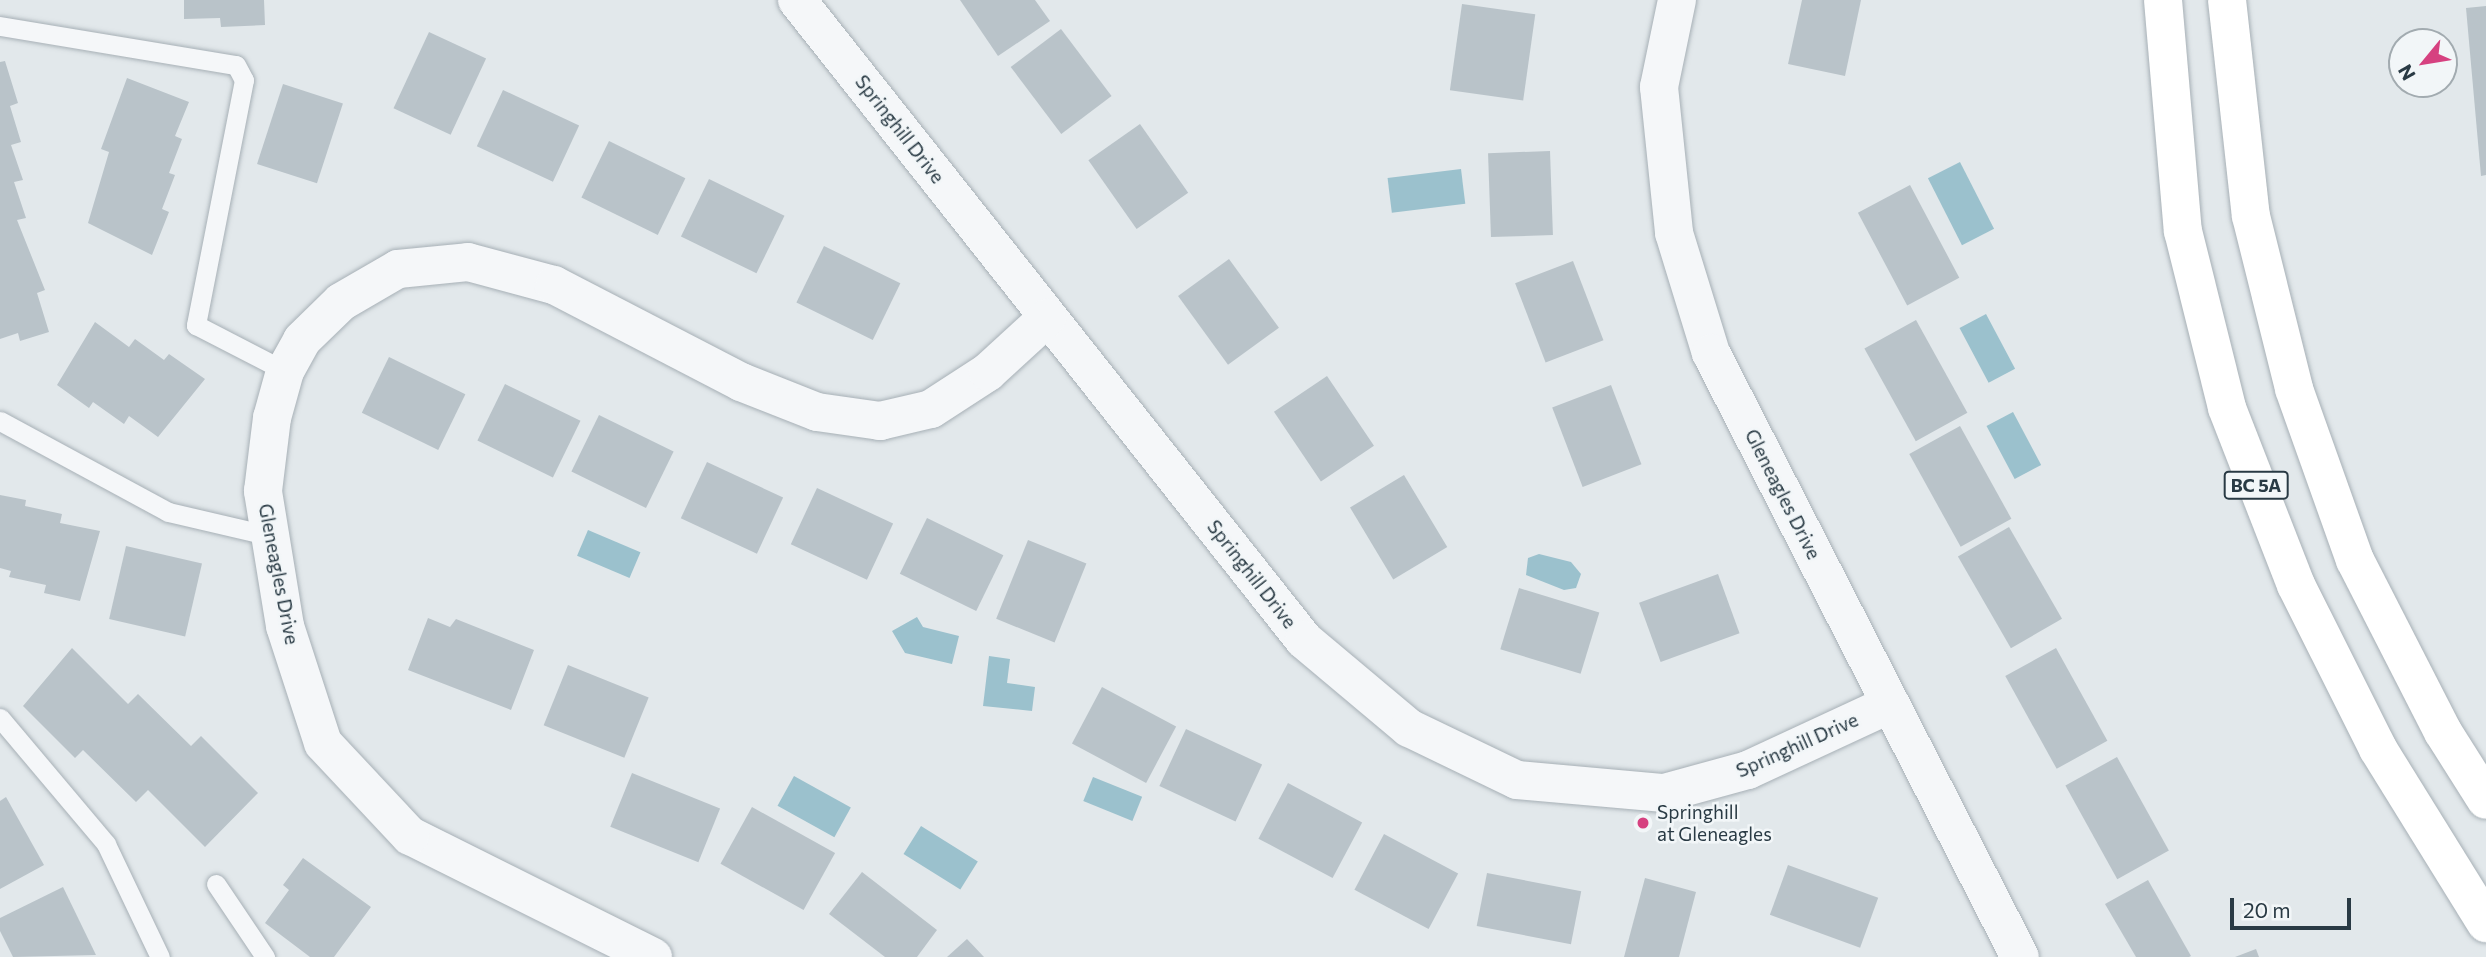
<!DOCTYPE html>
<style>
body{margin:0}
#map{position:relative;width:2486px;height:957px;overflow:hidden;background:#e2e8eb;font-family:Commissioner,sans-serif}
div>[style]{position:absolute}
.water>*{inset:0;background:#9bc1cd;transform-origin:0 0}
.building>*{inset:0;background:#b9c3c9;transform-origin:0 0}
.roads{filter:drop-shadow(0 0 2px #a7b0b6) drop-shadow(0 0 2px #a7b0b6)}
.service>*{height:19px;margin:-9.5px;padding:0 9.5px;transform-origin:9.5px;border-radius:9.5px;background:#f5f7f9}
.minor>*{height:38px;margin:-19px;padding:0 19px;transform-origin:19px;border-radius:19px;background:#f5f7f9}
.primary>*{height:38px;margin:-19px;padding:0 19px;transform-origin:19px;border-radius:19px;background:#fff}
.dots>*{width:19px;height:19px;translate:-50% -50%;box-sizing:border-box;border:4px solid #f2f6f8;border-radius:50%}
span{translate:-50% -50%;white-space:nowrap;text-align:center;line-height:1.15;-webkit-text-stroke:5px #f2f6f8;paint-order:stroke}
.shield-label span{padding:2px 5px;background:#f2f6f8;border:2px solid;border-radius:5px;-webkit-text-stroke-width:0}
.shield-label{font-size:18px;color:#293a44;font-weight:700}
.street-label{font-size:19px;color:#293a44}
.poi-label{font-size:19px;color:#293a44}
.left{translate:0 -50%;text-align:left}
.north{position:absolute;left:2388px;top:28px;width:70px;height:70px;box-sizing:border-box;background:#f2f6f8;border:2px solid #a2abb0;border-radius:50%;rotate:240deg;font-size:19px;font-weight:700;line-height:28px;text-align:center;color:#293a44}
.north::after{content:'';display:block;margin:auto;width:24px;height:32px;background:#d64180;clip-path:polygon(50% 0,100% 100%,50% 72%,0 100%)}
.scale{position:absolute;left:2230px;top:898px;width:121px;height:32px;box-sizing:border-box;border:4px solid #293a44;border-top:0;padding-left:9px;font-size:21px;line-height:24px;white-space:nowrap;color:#293a44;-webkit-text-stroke:5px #f2f6f8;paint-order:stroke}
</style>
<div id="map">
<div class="water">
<i style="left:1960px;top:162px;width:75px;height:36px;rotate:63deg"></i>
<i style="left:1461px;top:169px;width:35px;height:74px;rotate:83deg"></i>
<i style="left:1986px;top:314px;width:62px;height:30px;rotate:62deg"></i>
<i style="left:2013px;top:412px;width:60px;height:30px;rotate:62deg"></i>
<i style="left:588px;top:530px;width:57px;height:28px;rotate:23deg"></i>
<i style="clip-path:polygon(1539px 554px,1571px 562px,1581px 574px,1576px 588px,1564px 590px,1526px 575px,1528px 558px)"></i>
<i style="clip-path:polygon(917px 617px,923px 627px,959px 636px,952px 664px,905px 653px,892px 631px)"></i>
<i style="clip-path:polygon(989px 656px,1010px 659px,1007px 683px,1035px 687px,1032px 711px,983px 706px)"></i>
<i style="left:794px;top:776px;width:65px;height:34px;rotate:29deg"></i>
<i style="left:1093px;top:777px;width:53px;height:26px;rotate:22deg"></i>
<i style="left:921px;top:826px;width:67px;height:33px;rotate:32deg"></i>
</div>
<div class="building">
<i style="clip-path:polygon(184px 0,264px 0,265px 25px,221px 27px,220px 18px,184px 19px)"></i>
<i style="clip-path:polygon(960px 0,1035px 0,1050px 21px,998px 56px)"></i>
<i style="clip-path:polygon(1802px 0,1861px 0,1845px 76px,1788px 64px)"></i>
<i style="left:1462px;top:4px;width:74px;height:87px;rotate:8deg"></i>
<i style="clip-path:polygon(2486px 6px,2486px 175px,2481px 176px,2466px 8px)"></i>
<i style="left:1061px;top:29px;width:84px;height:63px;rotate:53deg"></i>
<i style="left:429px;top:32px;width:63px;height:84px;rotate:25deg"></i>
<i style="clip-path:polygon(5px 61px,18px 103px,10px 106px,21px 142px,11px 145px,23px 180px,14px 182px,26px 218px,17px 220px,45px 290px,37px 293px,49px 332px,20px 341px,18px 333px,0 339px,0 62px)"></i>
<i style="clip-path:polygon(127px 78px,189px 102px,175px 136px,182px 139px,169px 173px,175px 175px,162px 209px,169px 212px,152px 255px,88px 223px,109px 152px,101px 149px)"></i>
<i style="left:283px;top:84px;width:63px;height:84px;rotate:18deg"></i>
<i style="left:503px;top:90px;width:84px;height:62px;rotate:25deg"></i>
<i style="left:1140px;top:124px;width:84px;height:63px;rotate:55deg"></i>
<i style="left:609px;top:141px;width:85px;height:63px;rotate:26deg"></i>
<i style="left:1550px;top:151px;width:84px;height:62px;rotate:88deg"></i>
<i style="left:709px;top:179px;width:84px;height:64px;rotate:26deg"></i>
<i style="left:1910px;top:185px;width:105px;height:59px;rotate:62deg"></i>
<i style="left:824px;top:246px;width:85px;height:63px;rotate:26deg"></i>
<i style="left:1229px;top:259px;width:85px;height:63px;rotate:54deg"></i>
<i style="left:1573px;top:261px;width:85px;height:62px;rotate:69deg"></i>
<i style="left:1916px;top:320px;width:106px;height:59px;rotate:61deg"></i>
<i style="clip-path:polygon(95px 322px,129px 347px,135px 339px,164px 360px,169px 354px,205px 379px,158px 437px,129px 416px,124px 424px,93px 402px,89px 408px,57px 385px)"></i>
<i style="left:389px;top:357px;width:85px;height:62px;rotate:26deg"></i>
<i style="left:1327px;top:376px;width:84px;height:64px;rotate:56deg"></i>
<i style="left:505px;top:384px;width:84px;height:63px;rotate:26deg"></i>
<i style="left:1611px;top:385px;width:85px;height:63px;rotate:69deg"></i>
<i style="left:599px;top:415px;width:83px;height:63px;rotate:26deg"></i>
<i style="left:1960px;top:426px;width:106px;height:58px;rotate:61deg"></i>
<i style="left:707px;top:462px;width:84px;height:62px;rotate:25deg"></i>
<i style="left:1404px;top:475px;width:84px;height:63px;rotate:59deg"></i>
<i style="left:817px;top:488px;width:84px;height:62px;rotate:25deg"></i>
<i style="clip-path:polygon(0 495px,26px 500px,25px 506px,62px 514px,60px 523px,100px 531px,80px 601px,44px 593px,46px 585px,9px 577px,11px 571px,0 568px)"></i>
<i style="left:927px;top:518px;width:85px;height:62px;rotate:26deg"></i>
<i style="left:2009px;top:527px;width:106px;height:59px;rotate:60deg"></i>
<i style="left:1028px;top:540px;width:63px;height:85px;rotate:22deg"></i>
<i style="left:126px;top:546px;width:78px;height:75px;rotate:13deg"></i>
<i style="left:1718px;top:574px;width:63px;height:84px;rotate:70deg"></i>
<i style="left:1519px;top:588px;width:84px;height:64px;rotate:17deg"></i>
<i style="clip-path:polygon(428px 618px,450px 627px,456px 619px,534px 650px,511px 710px,408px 670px)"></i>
<i style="clip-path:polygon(72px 648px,128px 704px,138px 694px,191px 746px,201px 736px,258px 793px,205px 847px,148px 790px,136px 802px,83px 750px,75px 758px,23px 706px)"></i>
<i style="left:2056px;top:648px;width:106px;height:58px;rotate:61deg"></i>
<i style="left:568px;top:665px;width:87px;height:65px;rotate:22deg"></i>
<i style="left:1102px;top:687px;width:84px;height:64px;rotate:28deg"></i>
<i style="left:1186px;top:729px;width:84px;height:63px;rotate:25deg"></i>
<i style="left:2117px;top:757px;width:107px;height:59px;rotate:61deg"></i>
<i style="left:632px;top:773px;width:95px;height:58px;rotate:22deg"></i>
<i style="left:1288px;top:783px;width:84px;height:63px;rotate:28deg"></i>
<i style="clip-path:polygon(6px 797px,44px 865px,0 889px,0 801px)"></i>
<i style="left:752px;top:807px;width:95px;height:65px;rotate:29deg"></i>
<i style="left:1384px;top:834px;width:84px;height:63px;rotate:28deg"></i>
<i style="clip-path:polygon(303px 858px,371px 907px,334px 957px,310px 957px,265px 923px,289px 890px,283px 885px)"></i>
<i style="left:1788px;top:865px;width:96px;height:53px;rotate:20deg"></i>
<i style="clip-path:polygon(862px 872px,937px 930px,917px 957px,885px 957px,829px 914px)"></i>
<i style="left:1487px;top:873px;width:96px;height:54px;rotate:11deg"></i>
<i style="clip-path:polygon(1645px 878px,1696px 892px,1679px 957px,1624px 957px)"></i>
<i style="clip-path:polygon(2148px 880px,2191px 956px,2189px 957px,2136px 957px,2105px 904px)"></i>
<i style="clip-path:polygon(63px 887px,96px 955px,13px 957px,0 931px,0 918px)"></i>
<i style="clip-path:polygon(967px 939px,984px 957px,947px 957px)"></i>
<i style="clip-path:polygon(2256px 949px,2259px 957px,2235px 957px)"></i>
</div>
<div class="roads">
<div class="service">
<i style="left:0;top:26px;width:239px;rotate:9.4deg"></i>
<i style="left:236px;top:65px;width:17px;rotate:62deg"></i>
<i style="left:244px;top:80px;width:250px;rotate:101.1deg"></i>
<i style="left:196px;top:325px;width:100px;rotate:27.3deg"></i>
<i style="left:0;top:421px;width:191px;rotate:28.4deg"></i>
<i style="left:168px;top:512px;width:102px;rotate:13.1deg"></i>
<i style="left:0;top:718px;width:165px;rotate:49.9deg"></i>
<i style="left:106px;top:844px;width:125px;rotate:64.5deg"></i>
<i style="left:216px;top:884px;width:88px;rotate:56.1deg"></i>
</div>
<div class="minor">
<i style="left:797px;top:0;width:816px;rotate:51.61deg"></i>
<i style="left:1304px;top:640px;width:137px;rotate:40deg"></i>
<i style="left:1409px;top:728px;width:120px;rotate:25.7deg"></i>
<i style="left:1517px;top:780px;width:148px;rotate:5.1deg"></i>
<i style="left:1664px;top:793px;width:87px;rotate:-15.3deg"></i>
<i style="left:1748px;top:770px;width:157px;rotate:-24.9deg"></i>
<i style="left:1677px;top:0;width:89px;rotate:101.7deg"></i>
<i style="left:1659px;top:87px;width:147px;rotate:84.1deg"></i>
<i style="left:1674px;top:233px;width:126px;rotate:72.9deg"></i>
<i style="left:1711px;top:353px;width:678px;rotate:62.91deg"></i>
<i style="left:653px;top:957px;width:271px;rotate:-153.5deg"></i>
<i style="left:410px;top:836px;width:127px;rotate:-133.1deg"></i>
<i style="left:323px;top:743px;width:123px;rotate:-108deg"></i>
<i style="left:285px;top:626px;width:137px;rotate:-99.3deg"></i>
<i style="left:263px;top:491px;width:74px;rotate:-83deg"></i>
<i style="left:272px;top:418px;width:49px;rotate:-74.5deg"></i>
<i style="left:285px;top:371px;width:35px;rotate:-61deg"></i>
<i style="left:302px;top:340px;width:54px;rotate:-44.3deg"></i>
<i style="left:341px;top:302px;width:66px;rotate:-30.1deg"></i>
<i style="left:398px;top:269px;width:70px;rotate:-5.7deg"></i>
<i style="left:468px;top:262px;width:89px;rotate:15deg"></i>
<i style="left:554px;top:285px;width:211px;rotate:27.4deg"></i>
<i style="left:741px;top:382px;width:82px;rotate:21.5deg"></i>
<i style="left:817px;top:412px;width:64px;rotate:8.1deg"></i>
<i style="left:880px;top:421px;width:52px;rotate:-13.2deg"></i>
<i style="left:931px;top:409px;width:68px;rotate:-33deg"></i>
<i style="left:988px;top:372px;width:80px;rotate:-42.5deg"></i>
</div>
<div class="primary">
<i style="left:2163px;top:0;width:232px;rotate:85.1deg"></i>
<i style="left:2183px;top:231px;width:182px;rotate:76deg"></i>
<i style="left:2227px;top:408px;width:190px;rotate:68.7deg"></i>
<i style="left:2296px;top:585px;width:183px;rotate:63.4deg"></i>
<i style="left:2378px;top:749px;width:205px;rotate:58.2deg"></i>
<i style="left:2227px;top:0;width:217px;rotate:83.7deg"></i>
<i style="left:2251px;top:216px;width:178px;rotate:76deg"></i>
<i style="left:2294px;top:389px;width:182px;rotate:70.4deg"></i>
<i style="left:2355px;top:560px;width:193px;rotate:62.9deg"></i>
<i style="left:2443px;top:732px;width:80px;rotate:57.7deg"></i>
</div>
</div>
<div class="dots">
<i style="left:1643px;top:823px;background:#d64180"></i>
</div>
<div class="shield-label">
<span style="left:2256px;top:485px">BC 5A</span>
</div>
<div class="street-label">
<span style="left:900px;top:129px;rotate:52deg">Springhill Drive</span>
<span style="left:1783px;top:494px;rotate:63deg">Gleneagles Drive</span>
<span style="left:279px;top:574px;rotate:79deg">Gleneagles Drive</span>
<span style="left:1252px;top:574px;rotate:52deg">Springhill Drive</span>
<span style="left:1797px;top:745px;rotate:-24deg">Springhill Drive</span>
</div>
<div class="poi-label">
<span class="left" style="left:1657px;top:823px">Springhill<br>at Gleneagles</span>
</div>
<div class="north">N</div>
<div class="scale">20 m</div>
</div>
